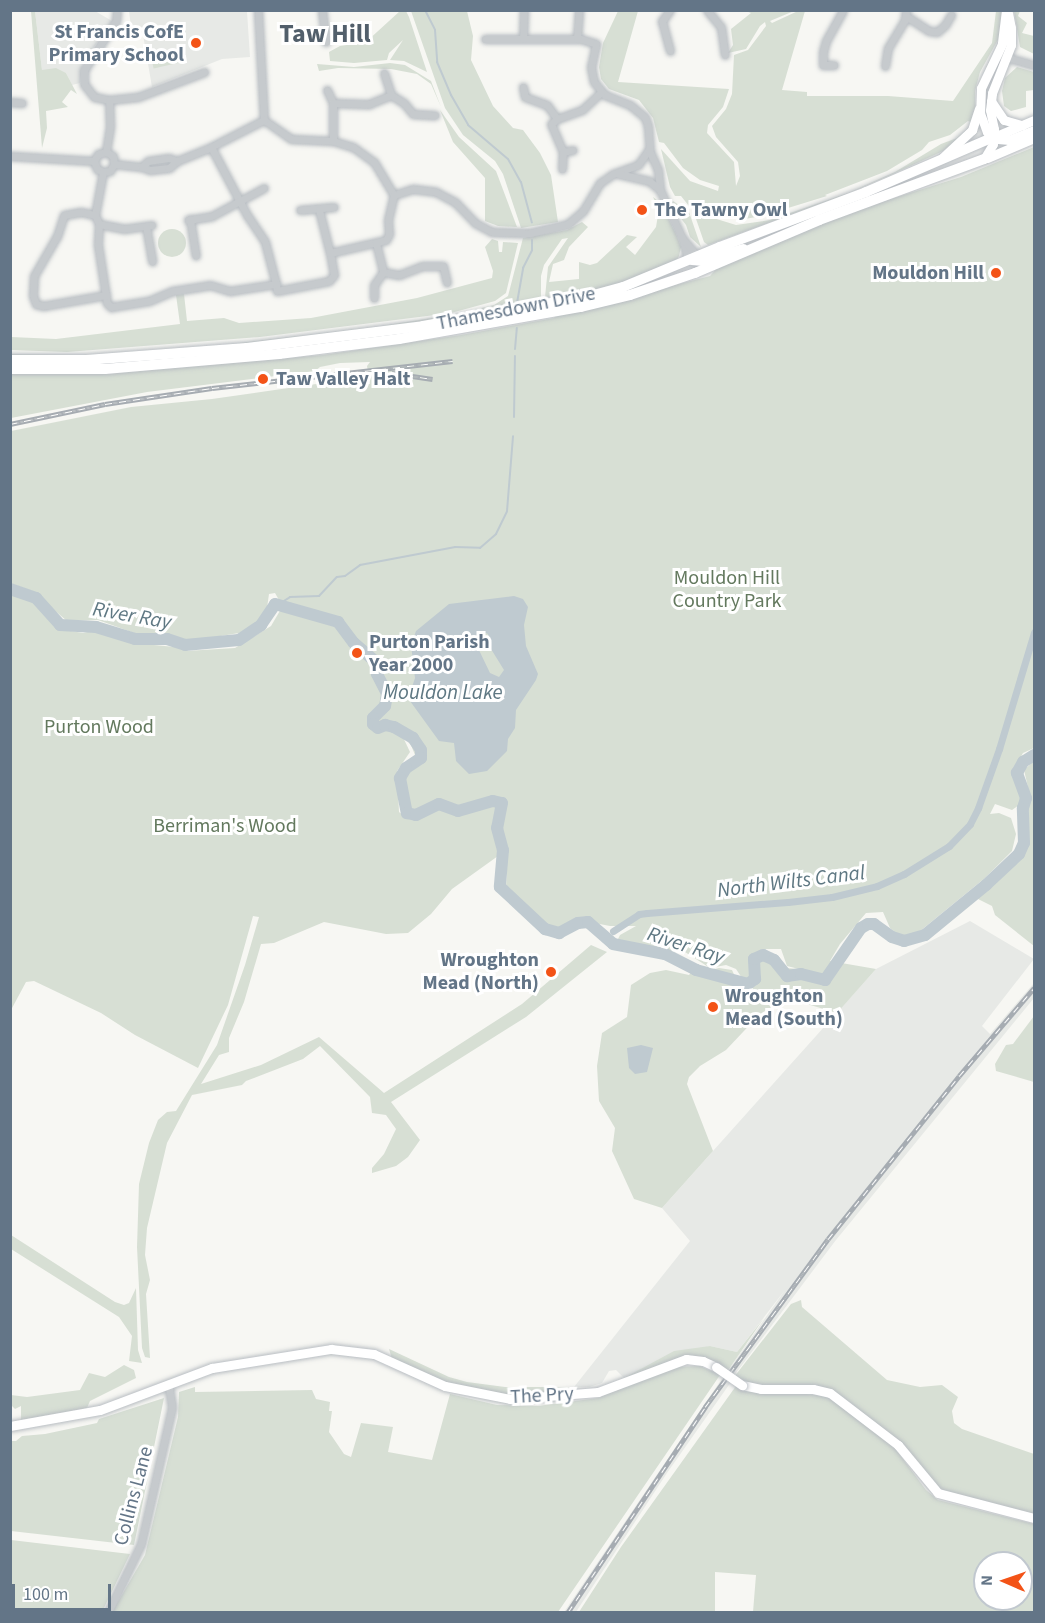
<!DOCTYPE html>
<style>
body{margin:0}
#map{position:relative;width:1045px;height:1623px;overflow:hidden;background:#f7f7f3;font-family:"Source Sans 3",sans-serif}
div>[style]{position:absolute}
.built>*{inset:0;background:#e7e9e6}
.green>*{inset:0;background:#d7dfd4;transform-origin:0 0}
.round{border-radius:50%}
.water>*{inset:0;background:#bfcad0}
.stream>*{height:2px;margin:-1px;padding:0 1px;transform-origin:1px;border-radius:1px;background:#bfcad0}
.canal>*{height:7px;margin:-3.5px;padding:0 3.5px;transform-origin:3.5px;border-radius:3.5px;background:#bfcad0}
.river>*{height:12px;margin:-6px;padding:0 6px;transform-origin:6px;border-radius:6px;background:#bfcad0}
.roads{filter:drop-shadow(0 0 2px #b8bdc2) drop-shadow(0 0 2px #b8bdc2)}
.minor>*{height:7px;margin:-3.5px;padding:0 3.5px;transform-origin:3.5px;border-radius:3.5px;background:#c6cacd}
.secondary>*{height:9px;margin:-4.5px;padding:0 4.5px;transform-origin:4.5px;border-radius:4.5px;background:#fff}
.primary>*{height:10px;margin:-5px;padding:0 5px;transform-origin:5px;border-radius:5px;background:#fff}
.rail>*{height:4.5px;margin-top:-2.25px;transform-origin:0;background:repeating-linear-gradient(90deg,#fff 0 7px,#a6acb2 0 14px);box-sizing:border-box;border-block:2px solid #a6acb2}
.bridges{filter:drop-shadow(0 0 2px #b8bdc2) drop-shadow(0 0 2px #b8bdc2)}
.secondary-bridge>*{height:9px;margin:-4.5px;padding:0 4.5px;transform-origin:4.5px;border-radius:4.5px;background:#fff}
.dots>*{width:16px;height:16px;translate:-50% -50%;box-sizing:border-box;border:3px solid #fff;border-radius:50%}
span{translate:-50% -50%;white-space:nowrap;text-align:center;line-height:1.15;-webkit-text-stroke:6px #fff;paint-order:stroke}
.poi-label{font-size:20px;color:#637587;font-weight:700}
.right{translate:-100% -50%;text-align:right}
.left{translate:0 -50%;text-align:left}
.street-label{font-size:20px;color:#637587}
.park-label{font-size:20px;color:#63795e}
.water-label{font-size:21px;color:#5f7883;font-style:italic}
.district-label{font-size:26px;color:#525f6b;font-weight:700}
.frame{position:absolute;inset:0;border:12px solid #637587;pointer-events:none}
.north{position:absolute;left:973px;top:1551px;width:60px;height:60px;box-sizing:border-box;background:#fff;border:2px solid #c1c8cf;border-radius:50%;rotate:272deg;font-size:16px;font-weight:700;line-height:24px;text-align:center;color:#637587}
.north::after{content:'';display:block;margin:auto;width:21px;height:27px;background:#f35317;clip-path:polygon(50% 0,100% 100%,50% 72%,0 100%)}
.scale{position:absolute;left:12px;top:1584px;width:99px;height:27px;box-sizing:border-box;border:3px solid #637587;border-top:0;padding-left:8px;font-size:18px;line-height:21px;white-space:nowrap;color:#637587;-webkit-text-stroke:4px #fff;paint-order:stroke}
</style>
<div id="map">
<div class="built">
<i style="clip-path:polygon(35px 11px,95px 11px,112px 21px,83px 63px,80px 83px,72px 85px,66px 73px,42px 70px)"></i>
<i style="clip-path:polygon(129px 11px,247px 11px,250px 57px,222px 59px,152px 87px,142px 29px,131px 27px)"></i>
<i style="clip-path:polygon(970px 921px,1034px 959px,982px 1026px,990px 1034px,1034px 983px,1034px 998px,836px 1240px,733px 1377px,727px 1372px,785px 1290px,737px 1352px,710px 1346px,624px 1378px,616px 1370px,609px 1371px,602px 1383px,589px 1387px,574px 1387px,690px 1241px,662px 1208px,876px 969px)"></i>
<i style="clip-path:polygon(723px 1377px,731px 1382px,667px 1473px,576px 1612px,564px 1612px)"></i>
</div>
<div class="green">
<i style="clip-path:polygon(31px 11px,35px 11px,42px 70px,56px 68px,66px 73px,77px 94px,71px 90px,62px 102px,68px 107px,46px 111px,47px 128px,42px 148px)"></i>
<i style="clip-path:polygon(400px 11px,406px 11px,409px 17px,427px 72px,404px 61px,390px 60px,403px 40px,389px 53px,387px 60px,354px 63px,330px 61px,329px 52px,340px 46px,366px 42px)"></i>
<i style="clip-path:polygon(411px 11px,467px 11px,473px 36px,471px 60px,493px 106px,513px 128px,523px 130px,540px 153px,551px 175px,558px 222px,521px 228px,503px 174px,495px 161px,463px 135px,445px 108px)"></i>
<i style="clip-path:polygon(618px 11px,638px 11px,618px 82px,729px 89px,723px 107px,708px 125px,707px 133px,734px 162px,736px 186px,740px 176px,738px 162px,716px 137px,712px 126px,726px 109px,732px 94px,734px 55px,748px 50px,766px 26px,765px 22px,760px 26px,746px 49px,728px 53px,733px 45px,731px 29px,751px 13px,746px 11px,794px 11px,770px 21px,772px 23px,798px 11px,805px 11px,782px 90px,807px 92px,807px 96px,888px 96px,953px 101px,992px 43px,996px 11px,1002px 11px,1000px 36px,980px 72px,975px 91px,975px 112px,971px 122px,968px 121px,950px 135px,929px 142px,922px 150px,887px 171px,825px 195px,827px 196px,762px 216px,739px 220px,712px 210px,689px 206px,681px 196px,675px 196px,670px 187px,661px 149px,690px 181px,718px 191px,719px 186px,700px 180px,683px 168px,664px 143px,659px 142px,653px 118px,639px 100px,609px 89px,601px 79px,599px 67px,603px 43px)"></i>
<i style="clip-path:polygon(1014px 11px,1020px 11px,1018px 16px,1027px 23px,1022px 33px,1034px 36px,1034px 54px,1020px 47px)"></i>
<i style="left:176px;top:50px;width:13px;height:26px;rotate:77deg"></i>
<i style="clip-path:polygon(390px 63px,405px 65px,431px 81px,441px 107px,431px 84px,417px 74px,391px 69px,338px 68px,319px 71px,317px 64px,354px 67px)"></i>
<i style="clip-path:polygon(1017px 67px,1034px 72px,1034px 90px,1026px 91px,1026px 107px,1011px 111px,1004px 106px,1002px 91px,1005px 78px)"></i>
<i style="clip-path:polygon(440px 110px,459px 137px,496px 171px,517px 227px,498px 226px,485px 221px,485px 178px,453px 142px)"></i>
<i style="clip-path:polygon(969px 127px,971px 128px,943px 151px,893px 174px,844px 195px,708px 245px,704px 242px,695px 216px,697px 213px,736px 225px,770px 220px,848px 193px,895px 172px,941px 144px,957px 138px)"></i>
<i style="clip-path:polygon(evenodd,1034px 147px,1034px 748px,1023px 753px,1016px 765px,1016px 780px,1022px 790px,1019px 805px,1012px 810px,995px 804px,990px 814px,999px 813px,1011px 818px,1016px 834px,1012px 851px,985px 878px,914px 936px,900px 936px,890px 928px,883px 912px,866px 913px,840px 944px,830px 961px,876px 969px,837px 1013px,797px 1001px,778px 1003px,760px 1014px,726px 1050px,700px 1066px,689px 1077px,687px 1084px,713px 1151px,662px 1208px,634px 1199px,612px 1151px,615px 1128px,599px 1101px,597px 1066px,602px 1033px,627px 1017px,631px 985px,650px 973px,666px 970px,689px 975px,698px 964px,707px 971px,719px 968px,732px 970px,738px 983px,747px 988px,756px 985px,753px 962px,760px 955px,769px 952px,780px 958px,786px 968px,799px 969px,787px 966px,781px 949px,762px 949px,753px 955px,750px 979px,742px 978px,736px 969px,726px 965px,710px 968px,685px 952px,646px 950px,617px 941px,620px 935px,636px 926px,610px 926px,579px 920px,574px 928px,567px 931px,548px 931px,506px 888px,507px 864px,498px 829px,502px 801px,493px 802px,496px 807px,493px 824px,498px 856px,452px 889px,431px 914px,408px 933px,386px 934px,324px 922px,274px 943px,261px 944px,244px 1002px,229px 1038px,229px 1052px,219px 1055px,201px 1084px,261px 1065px,319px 1037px,384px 1093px,522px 1004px,591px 945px,607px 952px,526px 1017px,391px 1102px,420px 1140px,408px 1157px,396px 1166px,372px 1173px,372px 1168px,384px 1154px,396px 1129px,386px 1115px,372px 1113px,370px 1097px,320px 1046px,303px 1059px,246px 1081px,242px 1085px,192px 1095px,167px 1143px,147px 1228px,145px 1255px,150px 1280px,146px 1294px,150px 1358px,145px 1357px,142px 1348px,137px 1247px,139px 1184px,149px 1143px,158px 1120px,167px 1112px,176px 1111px,217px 1045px,245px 965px,259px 917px,253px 916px,228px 1005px,198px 1068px,135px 1035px,101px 1013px,34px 981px,26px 982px,11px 1010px,11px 593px,41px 604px,57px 626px,65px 630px,83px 633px,100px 629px,133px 643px,175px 647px,186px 651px,235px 648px,271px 626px,281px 609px,306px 618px,338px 623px,357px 647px,374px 661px,377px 685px,384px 695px,384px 706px,370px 722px,372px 730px,377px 733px,383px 730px,378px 729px,373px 722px,383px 716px,386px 710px,385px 694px,378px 679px,376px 661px,354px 640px,345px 626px,336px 618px,316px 616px,279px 600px,275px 593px,269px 594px,267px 608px,258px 622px,239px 633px,184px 642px,140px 635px,98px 620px,67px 621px,32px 591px,10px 583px,11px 431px,131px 407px,212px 399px,330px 382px,370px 384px,367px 366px,370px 362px,340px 363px,320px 367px,315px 371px,147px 392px,11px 418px,11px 374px,106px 374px,323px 355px,461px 335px,554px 318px,555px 316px,710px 276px,717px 268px,849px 212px,961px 177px,1034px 147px,401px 733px,411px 745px,417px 760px,401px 776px,403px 811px,414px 817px,420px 816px,431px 806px,440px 805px,420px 818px,407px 818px,399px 812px,397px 771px,410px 752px,401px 733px)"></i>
<i style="clip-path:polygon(653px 197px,661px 203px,676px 234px,681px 247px,679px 256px,676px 261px,630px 281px,554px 299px,553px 297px,545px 297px,548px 267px,568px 238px,562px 239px,544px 265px,541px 276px,541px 299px,507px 305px,506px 308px,417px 323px,229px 346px,85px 357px,11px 356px,11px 354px,86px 355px,222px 345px,374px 327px,457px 314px,494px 305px,508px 296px,523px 238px,567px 230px,582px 222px,588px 227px,569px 247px,564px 260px,553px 264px,549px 282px,579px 279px,579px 262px,590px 265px,597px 263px,627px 235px,637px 237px,626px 247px,635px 255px,656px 227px,659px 209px)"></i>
<i style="clip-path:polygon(673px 201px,689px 212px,701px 247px,690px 237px,686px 225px,670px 204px)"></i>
<i class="round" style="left:158px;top:229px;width:28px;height:28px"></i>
<i style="clip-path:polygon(492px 239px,498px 241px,499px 252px,502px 252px,503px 242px,518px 243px,506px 293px,495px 301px,451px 313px,260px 337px,67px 352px,11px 350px,11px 337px,56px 339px,180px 324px,176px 295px,184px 294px,187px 321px,224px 318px,239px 323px,311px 318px,417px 298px,492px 278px,493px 271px,485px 247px)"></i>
<i style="clip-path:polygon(1034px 761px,1034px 946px,995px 915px,992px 906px,978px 899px,978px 894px,1016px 862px,1024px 850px,1030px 796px,1024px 770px)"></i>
<i style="clip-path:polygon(1034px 1016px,1034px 1082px,996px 1071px,995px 1064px,1006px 1045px,1013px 1044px)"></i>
<i style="clip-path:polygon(11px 1235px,115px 1302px,124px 1305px,129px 1303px,136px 1288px,138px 1350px,142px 1363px,129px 1361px,132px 1336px,119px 1317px,11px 1249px)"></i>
<i style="clip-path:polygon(801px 1300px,802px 1307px,887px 1380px,920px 1387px,942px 1385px,958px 1397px,952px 1411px,954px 1423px,962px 1429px,1034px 1454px,1034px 1514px,945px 1494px,892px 1436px,843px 1397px,777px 1386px,753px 1384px,734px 1377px,791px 1304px)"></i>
<i style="clip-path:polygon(764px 1318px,727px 1372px,711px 1360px,690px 1357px,624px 1378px,674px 1351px,710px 1346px,737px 1352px)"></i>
<i style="clip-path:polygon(389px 1349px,449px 1377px,467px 1382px,505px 1387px,569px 1387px,564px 1394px,542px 1396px,470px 1392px,392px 1359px)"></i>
<i style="clip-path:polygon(124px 1365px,134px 1370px,136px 1378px,90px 1401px,87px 1408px,21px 1420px,21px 1406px,15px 1409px,11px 1405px,11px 1395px,27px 1397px,80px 1390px,89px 1373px,105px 1377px)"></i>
<i style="clip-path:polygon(700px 1366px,720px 1375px,558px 1612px,112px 1612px,145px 1555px,178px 1417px,179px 1392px,195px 1387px,195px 1392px,312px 1390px,316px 1399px,330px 1402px,329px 1411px,332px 1411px,329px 1432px,344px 1454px,351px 1457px,361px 1423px,393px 1427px,388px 1452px,432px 1460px,450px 1394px,497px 1405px,538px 1406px,598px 1398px,670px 1367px)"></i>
<i style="clip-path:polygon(evenodd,736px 1386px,825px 1396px,847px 1408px,894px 1447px,926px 1490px,938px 1500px,1034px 1524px,1034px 1612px,753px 1612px,756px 1575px,715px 1572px,715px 1612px,579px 1612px,621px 1547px,736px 1386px,985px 1563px,1021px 1563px,1021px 1599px,985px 1599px,985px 1563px)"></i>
<i style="clip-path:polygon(164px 1398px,134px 1545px,11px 1531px,11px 1441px,16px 1441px,22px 1436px,45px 1434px,97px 1423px,99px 1419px)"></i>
<i style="clip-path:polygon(11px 1540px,130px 1554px,102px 1612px,11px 1612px)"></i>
</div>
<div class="water">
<i style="clip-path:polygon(evenodd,514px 596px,523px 599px,528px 607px,524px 625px,526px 646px,538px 674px,536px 680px,516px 710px,515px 728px,508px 739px,507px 751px,487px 771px,469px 774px,456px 761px,454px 743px,439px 741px,410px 701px,409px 696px,415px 678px,411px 645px,416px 631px,449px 604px,514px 596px,482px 631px,488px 634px,491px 649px,504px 670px,499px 677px,490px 673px,478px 648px,477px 637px,482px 631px)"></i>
<i style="clip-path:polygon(641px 1045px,653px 1048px,647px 1072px,635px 1074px,629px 1068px,627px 1048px)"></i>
</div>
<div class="stream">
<i style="left:425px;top:10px;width:22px;rotate:63deg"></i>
<i style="left:435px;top:30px;width:32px;rotate:86deg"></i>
<i style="left:437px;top:62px;width:36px;rotate:67deg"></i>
<i style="left:451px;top:95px;width:34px;rotate:60deg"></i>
<i style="left:468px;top:125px;width:52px;rotate:40.4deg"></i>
<i style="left:508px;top:159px;width:26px;rotate:61deg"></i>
<i style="left:521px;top:182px;width:42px;rotate:75deg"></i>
<i style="left:517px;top:303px;width:36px;rotate:-80deg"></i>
<i style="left:523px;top:268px;width:20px;rotate:-63deg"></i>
<i style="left:532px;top:250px;width:10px;rotate:-90deg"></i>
<i style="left:515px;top:349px;width:21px;rotate:-85deg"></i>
<i style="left:514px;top:417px;width:61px;rotate:-89.1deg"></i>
<i style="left:279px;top:604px;width:13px;rotate:-32deg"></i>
<i style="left:290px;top:597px;width:29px;rotate:-2deg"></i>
<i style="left:319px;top:596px;width:26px;rotate:-47deg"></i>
<i style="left:337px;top:577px;width:8px;rotate:-7deg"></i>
<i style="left:345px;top:576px;width:19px;rotate:-36deg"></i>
<i style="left:360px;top:565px;width:97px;rotate:-10.7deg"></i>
<i style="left:455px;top:547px;width:25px;rotate:2deg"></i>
<i style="left:480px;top:548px;width:21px;rotate:-41deg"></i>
<i style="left:496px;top:534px;width:25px;rotate:-64deg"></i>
<i style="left:507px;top:511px;width:75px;rotate:-85.4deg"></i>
</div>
<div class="canal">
<i style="left:613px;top:931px;width:31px;rotate:-33deg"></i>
<i style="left:639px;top:914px;width:8px;rotate:-7deg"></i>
<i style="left:647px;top:913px;width:141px;rotate:-4.5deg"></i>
<i style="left:788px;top:902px;width:44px;rotate:-6.5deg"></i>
<i style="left:832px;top:897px;width:46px;rotate:-13.7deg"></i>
<i style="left:877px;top:886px;width:30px;rotate:-24deg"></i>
<i style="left:904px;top:874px;width:53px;rotate:-31.9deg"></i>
<i style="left:949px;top:846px;width:30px;rotate:-46deg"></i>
<i style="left:970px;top:824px;width:18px;rotate:-63deg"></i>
<i style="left:978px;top:808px;width:63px;rotate:-70.4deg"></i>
<i style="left:999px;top:749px;width:122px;rotate:-73.3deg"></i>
</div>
<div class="river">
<i style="left:10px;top:589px;width:28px;rotate:19deg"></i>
<i style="left:36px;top:598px;width:36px;rotate:48deg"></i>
<i style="left:60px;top:625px;width:36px;rotate:3deg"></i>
<i style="left:96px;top:627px;width:41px;rotate:17.1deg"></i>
<i style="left:135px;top:639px;width:32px"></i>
<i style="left:167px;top:639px;width:19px;rotate:18deg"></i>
<i style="left:185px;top:645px;width:54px;rotate:-5.3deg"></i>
<i style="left:239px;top:640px;width:27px;rotate:-34deg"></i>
<i style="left:261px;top:625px;width:25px;rotate:-56deg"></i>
<i style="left:275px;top:604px;width:66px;rotate:15.9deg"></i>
<i style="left:338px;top:622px;width:26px;rotate:53deg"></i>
<i style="left:354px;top:643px;width:28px;rotate:41deg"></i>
<i style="left:375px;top:661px;width:13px;rotate:81deg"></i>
<i style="left:377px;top:674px;width:22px;rotate:63deg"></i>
<i style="left:387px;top:694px;width:12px;rotate:99deg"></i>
<i style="left:385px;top:706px;width:17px;rotate:135deg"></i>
<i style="left:373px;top:718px;width:6px;rotate:90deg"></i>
<i style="left:373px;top:724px;width:6px;rotate:39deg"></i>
<i style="left:378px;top:728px;width:8px;rotate:-23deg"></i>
<i style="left:385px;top:725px;width:9px;rotate:13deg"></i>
<i style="left:394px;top:727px;width:22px;rotate:30deg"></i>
<i style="left:413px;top:738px;width:14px;rotate:56deg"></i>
<i style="left:421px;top:750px;width:8px;rotate:90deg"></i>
<i style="left:421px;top:758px;width:18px;rotate:146deg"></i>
<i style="left:406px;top:768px;width:12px;rotate:121deg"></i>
<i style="left:400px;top:778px;width:36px;rotate:79deg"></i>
<i style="left:407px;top:813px;width:9px;rotate:13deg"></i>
<i style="left:416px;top:815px;width:25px;rotate:-26deg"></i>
<i style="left:439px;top:804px;width:20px;rotate:20deg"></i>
<i style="left:458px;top:811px;width:36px;rotate:-16deg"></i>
<i style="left:493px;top:801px;width:9px;rotate:13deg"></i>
<i style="left:502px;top:803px;width:25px;rotate:101deg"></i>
<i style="left:497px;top:828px;width:23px;rotate:75deg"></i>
<i style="left:503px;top:850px;width:37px;rotate:95deg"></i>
<i style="left:500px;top:887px;width:62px;rotate:43deg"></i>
<i style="left:545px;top:929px;width:15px;rotate:16deg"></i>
<i style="left:559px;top:933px;width:21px;rotate:-28deg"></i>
<i style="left:578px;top:923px;width:10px;rotate:-6deg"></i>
<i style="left:588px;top:922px;width:33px;rotate:41deg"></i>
<i style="left:613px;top:944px;width:53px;rotate:10.9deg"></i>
<i style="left:665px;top:954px;width:35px;rotate:27deg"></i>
<i style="left:696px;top:970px;width:54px;rotate:15.1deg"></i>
<i style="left:748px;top:984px;width:9px;rotate:-36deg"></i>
<i style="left:755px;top:979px;width:20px;rotate:-93deg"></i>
<i style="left:754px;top:959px;width:10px;rotate:-24deg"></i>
<i style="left:763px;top:955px;width:12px;rotate:24deg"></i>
<i style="left:774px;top:960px;width:21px;rotate:51deg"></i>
<i style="left:787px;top:976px;width:14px;rotate:-8deg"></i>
<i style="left:801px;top:974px;width:25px;rotate:14deg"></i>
<i style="left:825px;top:980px;width:63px;rotate:-55.3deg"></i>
<i style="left:861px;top:928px;width:8px;rotate:-30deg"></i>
<i style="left:868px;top:924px;width:6px"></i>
<i style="left:874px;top:924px;width:22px;rotate:36deg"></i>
<i style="left:892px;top:937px;width:13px;rotate:18deg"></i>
<i style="left:904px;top:941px;width:22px;rotate:-16deg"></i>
<i style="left:925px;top:935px;width:79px;rotate:-39.3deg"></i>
<i style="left:986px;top:885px;width:45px;rotate:-43.2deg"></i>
<i style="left:1019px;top:854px;width:12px;rotate:-66deg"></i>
<i style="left:1024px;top:843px;width:35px;rotate:-92deg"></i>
<i style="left:1023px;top:808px;width:10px;rotate:-73deg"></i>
<i style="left:1026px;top:798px;width:27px;rotate:-110deg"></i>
<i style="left:1017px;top:773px;width:13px;rotate:-61deg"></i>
<i style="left:1023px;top:762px;width:13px;rotate:-32deg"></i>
</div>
<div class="roads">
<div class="minor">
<i style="left:117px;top:10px;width:11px;rotate:95deg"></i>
<i style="left:116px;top:21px;width:59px;rotate:123.1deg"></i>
<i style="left:84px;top:70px;width:14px;rotate:90deg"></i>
<i style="left:84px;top:84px;width:16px;rotate:52deg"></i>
<i style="left:94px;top:97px;width:15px;rotate:11deg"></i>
<i style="left:109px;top:100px;width:29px;rotate:-6deg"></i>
<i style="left:138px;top:97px;width:71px;rotate:-20.7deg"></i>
<i style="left:258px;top:10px;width:110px;rotate:86.9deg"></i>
<i style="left:264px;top:120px;width:33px;rotate:35deg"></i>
<i style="left:291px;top:139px;width:42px;rotate:2.7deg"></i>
<i style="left:333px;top:141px;width:21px;rotate:17deg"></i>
<i style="left:353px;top:147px;width:26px;rotate:36deg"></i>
<i style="left:374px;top:162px;width:39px;rotate:59deg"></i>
<i style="left:394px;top:195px;width:20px;rotate:-18deg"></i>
<i style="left:413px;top:189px;width:23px;rotate:7deg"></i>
<i style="left:436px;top:192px;width:21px;rotate:28deg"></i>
<i style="left:455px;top:202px;width:29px;rotate:46deg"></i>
<i style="left:475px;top:223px;width:19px;rotate:28deg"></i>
<i style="left:492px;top:232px;width:38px;rotate:2deg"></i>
<i style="left:530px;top:233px;width:39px;rotate:-13deg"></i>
<i style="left:568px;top:224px;width:20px;rotate:-41deg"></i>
<i style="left:583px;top:211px;width:33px;rotate:-59deg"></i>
<i style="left:600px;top:183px;width:16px;rotate:-35deg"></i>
<i style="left:613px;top:174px;width:27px;rotate:-20deg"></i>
<i style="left:638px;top:165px;width:19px;rotate:-55deg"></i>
<i style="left:322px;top:10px;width:32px;rotate:83deg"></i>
<i style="left:670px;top:10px;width:14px;rotate:126deg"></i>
<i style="left:662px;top:21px;width:31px;rotate:75deg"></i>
<i style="left:707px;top:10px;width:22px;rotate:51deg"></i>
<i style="left:721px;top:27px;width:28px;rotate:82deg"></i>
<i style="left:906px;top:16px;width:27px;rotate:33deg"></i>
<i style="left:929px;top:31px;width:8px;rotate:7deg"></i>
<i style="left:937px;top:32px;width:11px;rotate:-41deg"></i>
<i style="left:945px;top:25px;width:12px;rotate:-59deg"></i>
<i style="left:485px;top:39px;width:96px"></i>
<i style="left:581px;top:39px;width:16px;rotate:18deg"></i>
<i style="left:596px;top:44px;width:24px;rotate:102deg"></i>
<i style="left:591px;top:67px;width:15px;rotate:79deg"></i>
<i style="left:594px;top:82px;width:17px;rotate:50deg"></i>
<i style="left:605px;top:95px;width:27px;rotate:22deg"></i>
<i style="left:630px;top:105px;width:19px;rotate:39deg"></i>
<i style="left:645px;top:117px;width:9px;rotate:72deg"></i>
<i style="left:648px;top:126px;width:26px;rotate:86deg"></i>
<i style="left:650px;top:152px;width:20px;rotate:66deg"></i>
<i style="left:658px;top:170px;width:20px;rotate:84deg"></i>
<i style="left:660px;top:190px;width:53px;rotate:65.4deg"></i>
<i style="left:682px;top:238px;width:22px;rotate:74deg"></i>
<i style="left:523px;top:39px;width:29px;rotate:-88deg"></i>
<i style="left:577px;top:39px;width:29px;rotate:-86deg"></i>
<i style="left:1002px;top:56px;width:33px;rotate:16deg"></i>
<i style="left:834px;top:65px;width:11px;rotate:180deg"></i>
<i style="left:823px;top:65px;width:13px;rotate:-90deg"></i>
<i style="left:823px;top:52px;width:11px;rotate:-75deg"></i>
<i style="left:826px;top:41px;width:35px;rotate:-61deg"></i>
<i style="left:885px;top:66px;width:18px;rotate:-81deg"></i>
<i style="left:888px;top:48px;width:33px;rotate:-59deg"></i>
<i style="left:905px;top:20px;width:10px;rotate:-84deg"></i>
<i style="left:384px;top:73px;width:23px;rotate:72deg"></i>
<i style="left:391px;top:95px;width:15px;rotate:32deg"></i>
<i style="left:404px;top:103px;width:14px;rotate:51deg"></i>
<i style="left:413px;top:114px;width:22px;rotate:3deg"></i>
<i style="left:523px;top:87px;width:10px;rotate:79deg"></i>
<i style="left:525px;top:97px;width:23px;rotate:20deg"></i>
<i style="left:547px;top:105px;width:17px;rotate:54deg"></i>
<i style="left:327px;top:90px;width:14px;rotate:65deg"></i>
<i style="left:333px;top:103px;width:36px;rotate:2deg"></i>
<i style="left:369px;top:104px;width:24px;rotate:-22deg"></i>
<i style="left:10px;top:102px;width:12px;rotate:5deg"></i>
<i style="left:333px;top:141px;width:38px;rotate:-90deg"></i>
<i style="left:211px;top:147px;width:77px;rotate:62.1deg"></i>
<i style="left:247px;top:215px;width:32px;rotate:56deg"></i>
<i style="left:265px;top:242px;width:43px;rotate:75.3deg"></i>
<i style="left:106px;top:152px;width:26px;rotate:-81deg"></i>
<i style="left:110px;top:126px;width:26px;rotate:-92deg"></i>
<i style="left:563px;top:152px;width:30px;rotate:-113deg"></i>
<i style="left:551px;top:124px;width:8px;rotate:-40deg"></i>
<i style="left:557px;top:119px;width:27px;rotate:-20deg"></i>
<i style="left:582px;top:110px;width:26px;rotate:-43deg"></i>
<i style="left:10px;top:156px;width:84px;rotate:3.4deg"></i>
<i style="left:94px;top:161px;width:8px;rotate:-60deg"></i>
<i style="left:98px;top:154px;width:8px;rotate:-14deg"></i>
<i style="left:106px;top:152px;width:8px;rotate:30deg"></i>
<i style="left:113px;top:156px;width:8px;rotate:83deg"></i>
<i style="left:94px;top:161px;width:9px;rotate:69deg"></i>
<i style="left:97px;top:169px;width:7px;rotate:27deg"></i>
<i style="left:103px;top:172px;width:7px;rotate:-8deg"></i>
<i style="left:110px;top:171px;width:8px;rotate:-60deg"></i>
<i style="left:114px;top:164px;width:28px;rotate:6deg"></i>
<i style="left:142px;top:167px;width:9px;rotate:21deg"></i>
<i style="left:150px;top:170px;width:19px;rotate:-6deg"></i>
<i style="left:169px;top:168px;width:11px;rotate:-41deg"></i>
<i style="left:177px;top:161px;width:32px;rotate:-22deg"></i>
<i style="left:207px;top:149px;width:64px;rotate:-27deg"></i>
<i style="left:142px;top:167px;width:8px;rotate:-45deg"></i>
<i style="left:148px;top:161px;width:21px;rotate:-8deg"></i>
<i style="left:169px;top:158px;width:9px;rotate:21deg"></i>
<i style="left:562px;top:169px;width:17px;rotate:-87deg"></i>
<i style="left:563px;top:152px;width:10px;rotate:-11deg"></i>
<i style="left:103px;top:172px;width:44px;rotate:100.5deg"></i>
<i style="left:95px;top:215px;width:10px;rotate:66deg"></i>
<i style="left:99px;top:224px;width:21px;rotate:93deg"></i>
<i style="left:98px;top:245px;width:59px;rotate:81.2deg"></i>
<i style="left:107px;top:303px;width:6px;rotate:45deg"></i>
<i style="left:111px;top:307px;width:38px;rotate:-9deg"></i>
<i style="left:149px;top:301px;width:26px;rotate:-23deg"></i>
<i style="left:173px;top:291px;width:37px;rotate:-9deg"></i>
<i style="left:210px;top:285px;width:21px;rotate:17deg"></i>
<i style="left:230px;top:291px;width:47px;rotate:-8.7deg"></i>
<i style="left:276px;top:284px;width:7px;rotate:82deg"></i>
<i style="left:277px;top:291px;width:53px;rotate:-10.9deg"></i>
<i style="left:329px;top:281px;width:8px;rotate:-50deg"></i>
<i style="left:334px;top:275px;width:22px;rotate:-100deg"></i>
<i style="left:330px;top:253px;width:57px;rotate:-13.1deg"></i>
<i style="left:386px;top:240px;width:7px;rotate:-63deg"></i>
<i style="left:389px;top:234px;width:14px;rotate:-94deg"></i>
<i style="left:388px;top:220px;width:26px;rotate:-77deg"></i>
<i style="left:619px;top:174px;width:31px;rotate:13deg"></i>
<i style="left:649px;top:181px;width:14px;rotate:39deg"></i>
<i style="left:300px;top:210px;width:34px;rotate:-5deg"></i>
<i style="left:319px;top:210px;width:44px;rotate:75.7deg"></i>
<i style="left:95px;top:215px;width:14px;rotate:-168deg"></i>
<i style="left:81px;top:212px;width:17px;rotate:170deg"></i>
<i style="left:64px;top:215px;width:22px;rotate:108deg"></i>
<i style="left:57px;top:236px;width:46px;rotate:119.9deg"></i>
<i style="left:34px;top:276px;width:20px;rotate:93deg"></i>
<i style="left:33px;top:296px;width:9px;rotate:69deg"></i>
<i style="left:36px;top:304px;width:7px;rotate:16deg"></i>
<i style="left:43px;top:306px;width:64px;rotate:-9.9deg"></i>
<i style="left:190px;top:219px;width:37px;rotate:81deg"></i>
<i style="left:188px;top:220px;width:24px;rotate:-9deg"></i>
<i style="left:212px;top:216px;width:59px;rotate:-28.3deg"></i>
<i style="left:99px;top:224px;width:25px;rotate:11deg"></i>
<i style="left:124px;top:229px;width:28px;rotate:-8deg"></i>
<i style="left:146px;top:226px;width:36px;rotate:80deg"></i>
<i style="left:682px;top:238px;width:23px;rotate:50deg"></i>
<i style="left:376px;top:243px;width:30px;rotate:76deg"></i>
<i style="left:383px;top:272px;width:16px;rotate:11deg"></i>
<i style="left:399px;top:275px;width:25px;rotate:-21deg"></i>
<i style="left:422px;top:266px;width:21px"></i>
<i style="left:443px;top:266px;width:17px;rotate:77deg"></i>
<i style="left:374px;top:298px;width:13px;rotate:-90deg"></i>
<i style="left:374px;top:285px;width:16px;rotate:-55deg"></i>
<i style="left:108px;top:1612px;width:76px;rotate:-64.1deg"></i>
<i style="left:141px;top:1544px;width:140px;rotate:-77.2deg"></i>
<i style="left:172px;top:1407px;width:24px;rotate:-99deg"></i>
</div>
<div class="secondary">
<i style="left:1006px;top:10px;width:34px;rotate:97deg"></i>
<i style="left:1002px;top:44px;width:49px;rotate:115.5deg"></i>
<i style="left:981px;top:88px;width:25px;rotate:92deg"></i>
<i style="left:980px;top:113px;width:20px;rotate:70deg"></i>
<i style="left:987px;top:132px;width:13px;rotate:32deg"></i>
<i style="left:998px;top:139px;width:11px;rotate:5deg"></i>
<i style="left:1009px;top:140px;width:27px;rotate:-22deg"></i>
<i style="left:991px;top:101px;width:23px;rotate:56deg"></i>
<i style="left:1004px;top:120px;width:19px;rotate:16deg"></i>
<i style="left:994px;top:137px;width:43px;rotate:-23deg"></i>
<i style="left:943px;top:157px;width:40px;rotate:-43deg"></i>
<i style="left:972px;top:130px;width:22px;rotate:-72deg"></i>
<i style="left:987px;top:158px;width:51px;rotate:-23.1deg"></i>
<i style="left:984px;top:159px;width:17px;rotate:-59deg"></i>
<i style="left:993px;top:144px;width:15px;rotate:-86deg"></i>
<i style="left:994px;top:129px;width:19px;rotate:-102deg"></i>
<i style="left:990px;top:110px;width:17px;rotate:-83deg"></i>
<i style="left:992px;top:93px;width:52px;rotate:-68.4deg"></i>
<i style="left:1011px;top:45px;width:17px;rotate:-90deg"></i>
<i style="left:1011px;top:28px;width:15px;rotate:-101deg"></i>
<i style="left:742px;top:1385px;width:19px;rotate:12deg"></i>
<i style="left:761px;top:1389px;width:52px"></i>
<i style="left:813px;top:1389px;width:17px;rotate:13deg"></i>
<i style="left:830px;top:1393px;width:86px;rotate:37.4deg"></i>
<i style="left:898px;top:1445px;width:62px;rotate:50.2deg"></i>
<i style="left:938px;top:1493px;width:99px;rotate:14.6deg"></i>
<i style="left:10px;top:1426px;width:91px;rotate:-10.1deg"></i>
<i style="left:100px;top:1410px;width:120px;rotate:-20.6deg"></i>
<i style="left:212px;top:1368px;width:121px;rotate:-9.1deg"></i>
<i style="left:331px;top:1349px;width:43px;rotate:6.6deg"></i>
<i style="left:374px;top:1354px;width:78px;rotate:24.3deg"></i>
<i style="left:445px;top:1386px;width:66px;rotate:11.3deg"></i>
<i style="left:510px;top:1399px;width:88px;rotate:-4.5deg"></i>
<i style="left:598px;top:1392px;width:94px;rotate:-20.6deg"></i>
<i style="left:686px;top:1359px;width:17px;rotate:7deg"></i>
<i style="left:703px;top:1361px;width:14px;rotate:25deg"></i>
</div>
<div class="primary">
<i style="left:692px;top:260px;width:11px;rotate:5deg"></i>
<i style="left:703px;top:261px;width:42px;rotate:-16.7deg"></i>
<i style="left:10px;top:360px;width:76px"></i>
<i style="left:86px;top:360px;width:161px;rotate:-4.3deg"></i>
<i style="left:247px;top:348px;width:177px;rotate:-7.1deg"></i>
<i style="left:423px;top:326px;width:170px;rotate:-10.2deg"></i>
<i style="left:590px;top:296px;width:34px;rotate:-15deg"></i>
<i style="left:623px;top:287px;width:105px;rotate:-22.4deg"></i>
<i style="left:720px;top:247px;width:156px;rotate:-20.6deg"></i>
<i style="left:866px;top:192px;width:139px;rotate:-23.3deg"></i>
<i style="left:10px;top:369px;width:95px"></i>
<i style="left:105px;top:369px;width:175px;rotate:-4.9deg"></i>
<i style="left:279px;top:354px;width:121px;rotate:-7.1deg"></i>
<i style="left:399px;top:339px;width:185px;rotate:-10deg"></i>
<i style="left:581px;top:307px;width:50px;rotate:-13.8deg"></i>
<i style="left:630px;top:295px;width:69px;rotate:-18.7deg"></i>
<i style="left:695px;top:273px;width:135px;rotate:-23.1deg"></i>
<i style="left:819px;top:220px;width:176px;rotate:-20.3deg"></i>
</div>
</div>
<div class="rail">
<i style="left:392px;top:373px;width:41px;rotate:8.3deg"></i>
<i style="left:10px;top:424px;width:97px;rotate:-11.9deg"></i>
<i style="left:105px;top:404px;width:108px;rotate:-8.5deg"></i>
<i style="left:212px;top:388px;width:242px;rotate:-6.4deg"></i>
<i style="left:568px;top:1612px;width:247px;rotate:-56.2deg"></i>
<i style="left:705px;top:1407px;width:208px;rotate:-53.8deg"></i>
<i style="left:828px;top:1239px;width:209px;rotate:-51.2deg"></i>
<i style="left:959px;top:1076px;width:116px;rotate:-49.6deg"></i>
</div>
<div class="bridges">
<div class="secondary-bridge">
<i style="left:716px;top:1367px;width:32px;rotate:35deg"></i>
</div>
</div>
<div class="dots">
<i style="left:196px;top:43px;background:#f35317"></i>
<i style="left:642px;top:210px;background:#f35317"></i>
<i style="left:996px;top:273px;background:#f35317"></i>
<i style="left:263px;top:379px;background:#f35317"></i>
<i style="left:357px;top:653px;background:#f35317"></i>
<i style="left:551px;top:972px;background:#f35317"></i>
<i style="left:713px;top:1007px;background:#f35317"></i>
</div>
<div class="poi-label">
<span class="right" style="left:184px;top:44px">St Francis CofE<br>Primary School</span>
<span class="left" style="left:654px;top:210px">The Tawny Owl</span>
<span class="right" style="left:984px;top:273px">Mouldon Hill</span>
<span class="left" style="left:276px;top:379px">Taw Valley Halt</span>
<span class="left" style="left:369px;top:654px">Purton Parish<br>Year 2000</span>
<span class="right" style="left:539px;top:972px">Wroughton<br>Mead (North)</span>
<span class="left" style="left:725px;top:1008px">Wroughton<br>Mead (South)</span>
</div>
<div class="street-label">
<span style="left:516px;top:309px;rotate:-11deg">Thamesdown Drive</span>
<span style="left:542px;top:1396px;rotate:-3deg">The Pry</span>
<span style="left:134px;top:1496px;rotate:-75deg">Collins Lane</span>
</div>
<div class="park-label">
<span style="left:727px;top:590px">Mouldon Hill<br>Country Park</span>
<span style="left:99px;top:727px">Purton Wood</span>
<span style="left:225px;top:826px">Berriman's Wood</span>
</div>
<div class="water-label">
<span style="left:132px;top:615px;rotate:10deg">River Ray</span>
<span style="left:443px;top:692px">Mouldon Lake</span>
<span style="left:791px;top:881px;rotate:-7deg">North Wilts Canal</span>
<span style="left:686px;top:945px;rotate:18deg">River Ray</span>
</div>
<div class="district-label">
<span style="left:325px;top:34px">Taw Hill</span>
</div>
<div class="frame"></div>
<div class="north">N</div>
<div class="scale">100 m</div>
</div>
